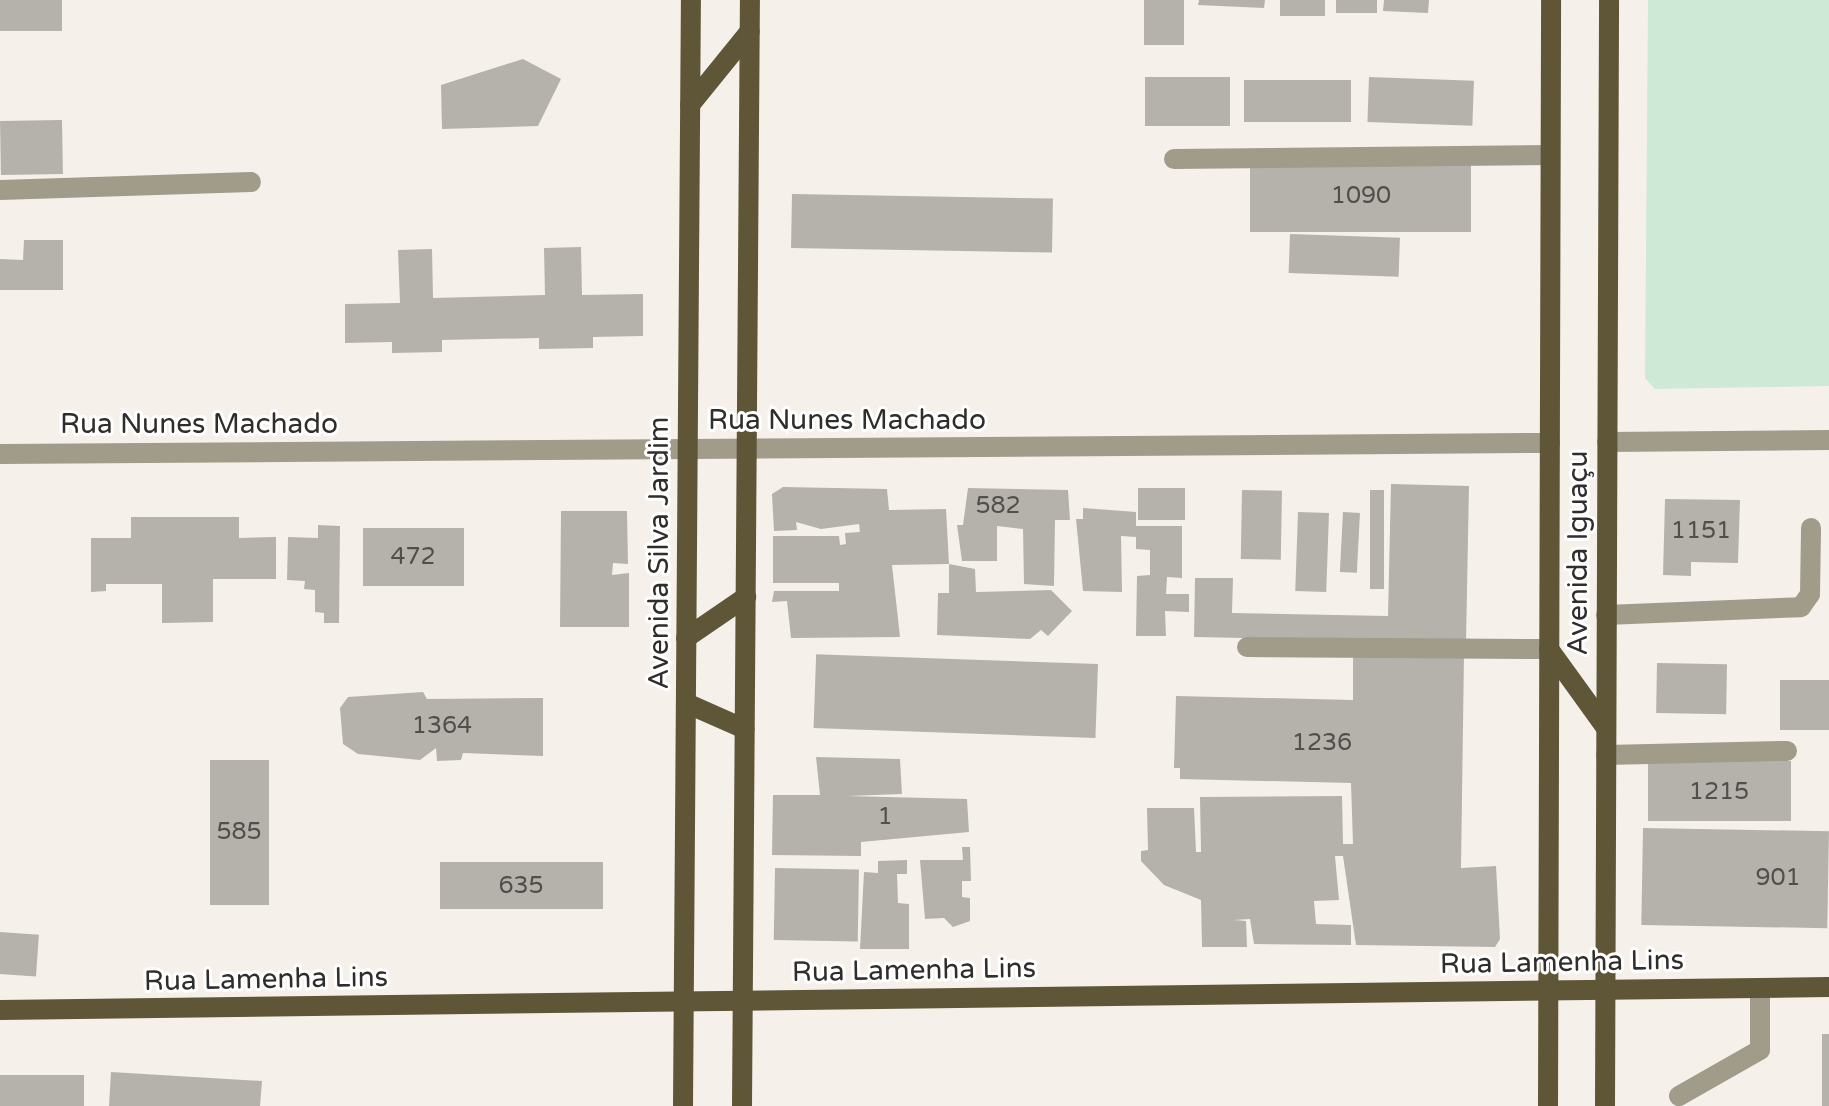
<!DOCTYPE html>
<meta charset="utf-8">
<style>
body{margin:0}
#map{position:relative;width:1829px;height:1106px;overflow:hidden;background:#f5f1ea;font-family:"Varela Round",sans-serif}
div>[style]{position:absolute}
.green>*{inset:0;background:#cee9d5}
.building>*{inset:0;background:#b5b2ab;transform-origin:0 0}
.minor>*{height:20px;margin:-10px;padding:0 10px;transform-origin:10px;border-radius:10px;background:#a19b8a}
.major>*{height:20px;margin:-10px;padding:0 10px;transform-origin:10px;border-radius:10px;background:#5f5537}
span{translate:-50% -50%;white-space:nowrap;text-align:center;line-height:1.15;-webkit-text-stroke:6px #fff;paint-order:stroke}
.number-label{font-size:24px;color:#514f4c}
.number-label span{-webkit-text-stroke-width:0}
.street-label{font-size:28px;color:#302e2c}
</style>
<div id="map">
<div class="green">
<i style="clip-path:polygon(1648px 0,1829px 0,1829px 386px,1655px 389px,1645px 378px)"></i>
</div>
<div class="building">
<i style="left:0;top:0;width:62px;height:31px"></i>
<i style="left:1144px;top:0;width:40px;height:45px"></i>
<i style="clip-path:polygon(1199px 0,1265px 0,1264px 8px,1198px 5px)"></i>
<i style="left:1280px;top:0;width:45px;height:16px"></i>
<i style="left:1336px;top:0;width:41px;height:13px"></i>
<i style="clip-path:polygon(1384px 0,1429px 0,1428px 13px,1383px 11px)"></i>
<i style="clip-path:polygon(523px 59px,561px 79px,538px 126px,442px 129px,441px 85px)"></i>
<i style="left:1230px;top:77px;width:49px;height:85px;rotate:90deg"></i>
<i style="left:1369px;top:77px;width:105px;height:45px;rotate:2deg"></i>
<i style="left:1351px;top:80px;width:42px;height:107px;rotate:90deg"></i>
<i style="left:62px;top:120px;width:54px;height:62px;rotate:89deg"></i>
<i style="left:1250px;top:161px;width:221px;height:71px"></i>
<i style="left:792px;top:194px;width:261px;height:54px;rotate:1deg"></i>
<i style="left:1290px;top:234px;width:110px;height:39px;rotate:2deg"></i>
<i style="clip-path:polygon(24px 240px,63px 240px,63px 290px,0 290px,0 259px,23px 260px)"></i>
<i style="clip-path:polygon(581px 247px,582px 295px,643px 294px,643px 336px,593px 337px,593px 348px,539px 349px,539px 338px,442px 340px,442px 352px,392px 353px,392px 342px,345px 343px,345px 304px,400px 303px,398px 250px,432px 249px,433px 298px,545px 295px,544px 248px)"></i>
<i style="clip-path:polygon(1391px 484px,1469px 486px,1466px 642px,1194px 637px,1195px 578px,1233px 578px,1232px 613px,1388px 616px)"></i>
<i style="clip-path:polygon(783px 487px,887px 489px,889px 510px,946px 509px,949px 564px,892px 565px,900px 637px,791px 638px,787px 601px,772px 602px,774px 591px,839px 591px,839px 583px,773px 583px,773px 536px,839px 536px,840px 545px,846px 544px,845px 533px,860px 532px,859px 524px,821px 529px,796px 522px,797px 530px,774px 531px,772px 494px)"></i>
<i style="clip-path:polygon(968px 488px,1068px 490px,1070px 520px,1055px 520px,1054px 586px,1024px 584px,1023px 529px,997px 526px,997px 561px,962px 561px,957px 525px,963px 525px)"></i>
<i style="left:1138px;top:488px;width:47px;height:32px"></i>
<i style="left:1242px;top:490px;width:40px;height:69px;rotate:1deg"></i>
<i style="left:1370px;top:490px;width:14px;height:99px"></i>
<i style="clip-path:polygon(1665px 499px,1740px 500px,1738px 563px,1691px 562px,1691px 576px,1663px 575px)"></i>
<i style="clip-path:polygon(1083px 508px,1136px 512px,1136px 526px,1182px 526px,1182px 578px,1167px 577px,1166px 594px,1189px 594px,1189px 612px,1165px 611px,1166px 636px,1136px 636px,1137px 576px,1150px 575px,1150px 550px,1136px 549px,1136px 537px,1121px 536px,1122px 592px,1083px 591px,1076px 519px,1083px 519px)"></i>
<i style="clip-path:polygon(561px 511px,627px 511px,628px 564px,613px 563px,612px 575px,629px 573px,629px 627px,560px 627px)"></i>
<i style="left:1298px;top:512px;width:31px;height:79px;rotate:2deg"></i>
<i style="left:1343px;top:512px;width:17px;height:60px;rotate:3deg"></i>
<i style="clip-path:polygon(131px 517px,239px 517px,239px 538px,276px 537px,276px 579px,213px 579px,213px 622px,162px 623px,162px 584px,106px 584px,106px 591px,91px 592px,91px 538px,131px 538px)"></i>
<i style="clip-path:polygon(318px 525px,340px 526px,339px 623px,324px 623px,324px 613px,315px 612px,315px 590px,304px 589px,305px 581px,287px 580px,288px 537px,318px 538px)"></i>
<i style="left:363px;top:528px;width:101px;height:58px"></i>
<i style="clip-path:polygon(949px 564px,975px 569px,976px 592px,1051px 590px,1072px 611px,1048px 636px,1041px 630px,1030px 639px,937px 635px,938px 593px,949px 593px)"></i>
<i style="clip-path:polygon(1353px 652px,1464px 654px,1461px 868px,1496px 866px,1500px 939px,1495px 947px,1356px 945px,1343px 856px,1335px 856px,1339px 900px,1314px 901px,1316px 924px,1351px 925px,1351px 945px,1254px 944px,1250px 919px,1234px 920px,1246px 921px,1247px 947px,1202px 947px,1201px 900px,1164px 885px,1141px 861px,1141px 851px,1148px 850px,1147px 808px,1194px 808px,1196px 852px,1201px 852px,1200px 797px,1342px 796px,1343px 844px,1353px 844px,1351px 783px,1180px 779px,1180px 768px,1174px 768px,1176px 696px,1353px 700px)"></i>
<i style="left:1657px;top:663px;width:70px;height:50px;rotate:1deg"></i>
<i style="left:1098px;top:664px;width:74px;height:282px;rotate:92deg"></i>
<i style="left:1780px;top:680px;width:49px;height:50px"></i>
<i style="clip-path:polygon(423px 692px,427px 699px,543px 698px,543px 756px,463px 753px,461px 760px,437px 761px,436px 748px,420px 760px,358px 754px,343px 744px,340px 708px,348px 697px)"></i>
<i style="clip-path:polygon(816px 757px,900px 759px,902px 794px,847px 796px,967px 799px,969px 832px,861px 842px,861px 856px,772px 855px,773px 795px,820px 795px)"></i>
<i style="left:210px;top:760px;width:59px;height:145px"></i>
<i style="left:1648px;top:761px;width:143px;height:60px"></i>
<i style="left:1643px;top:828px;width:186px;height:97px;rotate:1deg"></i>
<i style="clip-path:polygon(962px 847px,970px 847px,971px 881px,962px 881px,962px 897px,970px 898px,970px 921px,953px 927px,944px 918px,925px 919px,920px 860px,963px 860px)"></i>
<i style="clip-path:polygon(907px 860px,907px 874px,897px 874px,898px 903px,909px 904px,909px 949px,860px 949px,864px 872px,878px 873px,878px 861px)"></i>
<i style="left:440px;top:862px;width:163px;height:47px"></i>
<i style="left:775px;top:868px;width:84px;height:72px;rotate:1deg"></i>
<i style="left:0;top:932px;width:39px;height:42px;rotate:4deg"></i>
<i style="left:1822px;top:1034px;width:7px;height:72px"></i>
<i style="clip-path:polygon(111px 1072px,262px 1081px,260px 1106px,109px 1106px)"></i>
<i style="left:0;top:1075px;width:84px;height:31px"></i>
</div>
<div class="minor">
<i style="left:1174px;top:159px;width:376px;rotate:-0.6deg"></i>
<i style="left:0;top:190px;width:251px;rotate:-1.8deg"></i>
<i style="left:1607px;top:442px;width:222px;rotate:-0.5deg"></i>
<i style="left:0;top:454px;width:1550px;rotate:-0.41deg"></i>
<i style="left:1606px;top:615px;width:195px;rotate:-2.3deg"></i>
<i style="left:1801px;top:607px;width:16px;rotate:-55deg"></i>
<i style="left:1810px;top:594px;width:66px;rotate:-89.1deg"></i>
<i style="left:1247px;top:647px;width:302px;rotate:0.4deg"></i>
<i style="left:1606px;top:755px;width:181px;rotate:-1.3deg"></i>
<i style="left:1679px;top:1096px;width:93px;rotate:-29.6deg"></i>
<i style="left:1760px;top:1050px;width:62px;rotate:-90deg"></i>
</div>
<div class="major">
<i style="left:690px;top:105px;width:95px;rotate:-51deg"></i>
<i style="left:686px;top:638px;width:73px;rotate:-34.3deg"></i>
<i style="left:1549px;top:649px;width:97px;rotate:54.2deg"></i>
<i style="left:686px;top:703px;width:64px;rotate:23.8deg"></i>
<i style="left:0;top:1010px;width:1829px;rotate:-0.72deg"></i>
<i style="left:683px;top:1106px;width:1106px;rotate:-89.59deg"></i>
<i style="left:742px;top:1106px;width:1106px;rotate:-89.59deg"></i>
<i style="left:1548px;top:1106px;width:1106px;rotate:-89.84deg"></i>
<i style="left:1605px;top:1106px;width:1106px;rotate:-89.79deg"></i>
</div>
<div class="number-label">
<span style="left:1361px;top:196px">1090</span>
<span style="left:998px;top:506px">582</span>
<span style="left:1701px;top:531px">1151</span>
<span style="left:413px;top:557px">472</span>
<span style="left:442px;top:726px">1364</span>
<span style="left:1322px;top:743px">1236</span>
<span style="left:1719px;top:792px">1215</span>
<span style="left:885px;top:817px">1</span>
<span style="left:239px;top:832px">585</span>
<span style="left:1778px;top:878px">901</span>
<span style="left:521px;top:886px">635</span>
</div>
<div class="street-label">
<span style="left:847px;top:420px">Rua Nunes Machado</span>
<span style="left:199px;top:424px">Rua Nunes Machado</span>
<span style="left:659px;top:553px;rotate:-90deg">Avenida Silva Jardim</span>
<span style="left:1578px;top:553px;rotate:-90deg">Avenida Iguaçu</span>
<span style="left:1562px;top:962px;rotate:-1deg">Rua Lamenha Lins</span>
<span style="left:914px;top:970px;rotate:-1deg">Rua Lamenha Lins</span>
<span style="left:266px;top:979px;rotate:-1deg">Rua Lamenha Lins</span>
</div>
</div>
